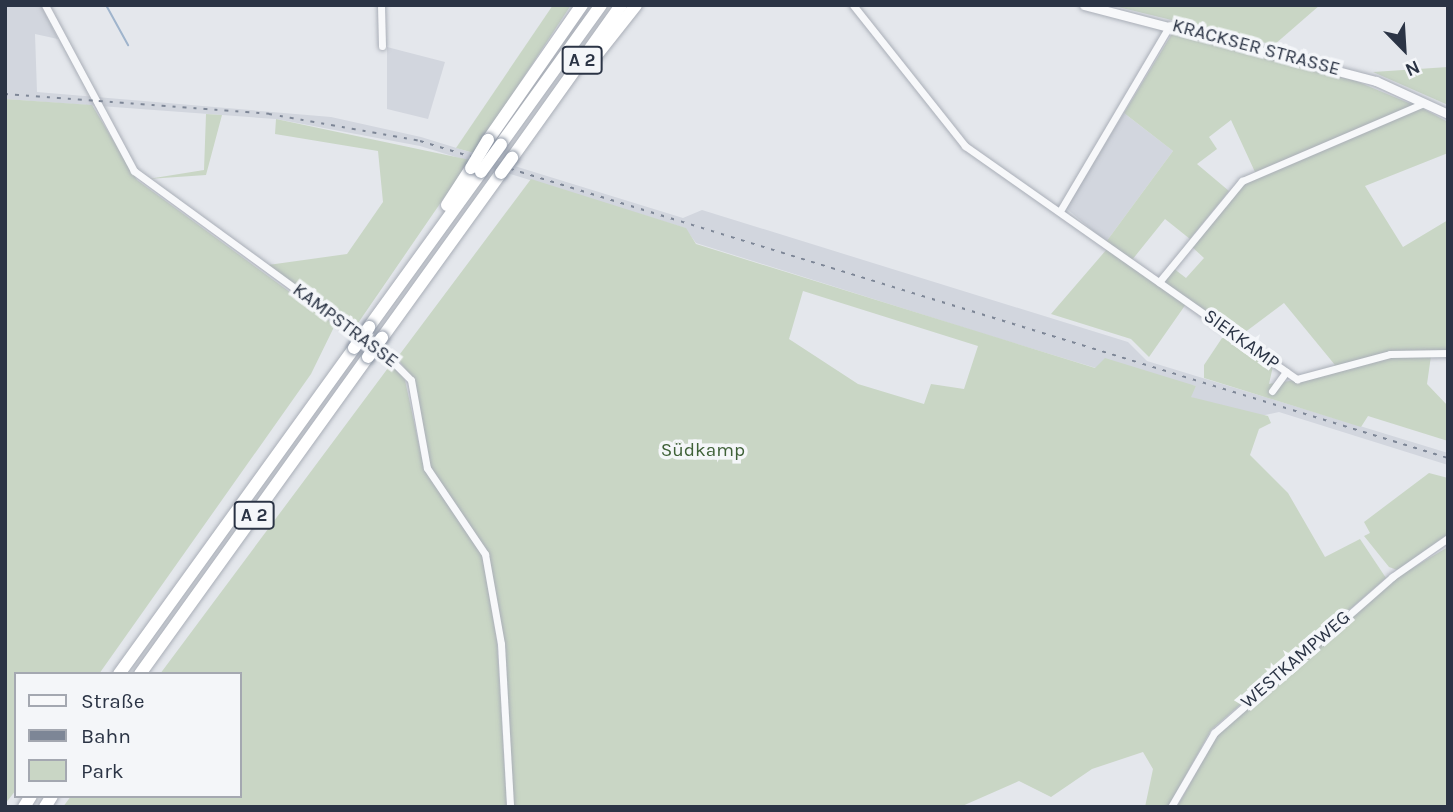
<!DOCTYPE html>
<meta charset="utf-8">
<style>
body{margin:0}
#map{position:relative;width:1453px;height:812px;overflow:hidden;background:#e4e7ec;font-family:Karla,sans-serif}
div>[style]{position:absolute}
.built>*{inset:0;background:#d2d6de}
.green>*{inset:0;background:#c9d6c5}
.stream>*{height:2px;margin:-1px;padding:0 1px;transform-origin:1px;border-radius:1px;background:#9fb4cc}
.roads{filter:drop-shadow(0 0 2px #a9aeb7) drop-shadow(0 0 2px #a9aeb7)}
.minor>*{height:7px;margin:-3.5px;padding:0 3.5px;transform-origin:3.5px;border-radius:3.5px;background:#f7f8fa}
.tertiary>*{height:9px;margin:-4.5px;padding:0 4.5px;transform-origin:4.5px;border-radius:4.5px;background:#f7f8fa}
.motorway>*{height:12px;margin:-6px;padding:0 6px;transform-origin:6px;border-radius:6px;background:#fff}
.rail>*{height:2px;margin-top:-1px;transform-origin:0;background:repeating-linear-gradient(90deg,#7d8696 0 3.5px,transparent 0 10.5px)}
.bridges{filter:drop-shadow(0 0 2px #8b94a3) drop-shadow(0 0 2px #8b94a3)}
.motorway-bridge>*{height:12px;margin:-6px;padding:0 6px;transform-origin:6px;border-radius:6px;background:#fff}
span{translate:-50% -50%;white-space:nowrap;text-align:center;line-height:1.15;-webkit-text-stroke:7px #f4f6f9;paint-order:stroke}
.shield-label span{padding:2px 5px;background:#f4f6f9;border:2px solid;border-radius:5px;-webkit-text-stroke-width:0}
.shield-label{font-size:18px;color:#2b3445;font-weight:700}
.street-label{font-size:19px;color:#2b3445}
.park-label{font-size:19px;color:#3f6138}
.frame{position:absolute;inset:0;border:7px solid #2b3445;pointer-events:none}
.legend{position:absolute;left:14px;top:672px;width:228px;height:126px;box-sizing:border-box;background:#f4f6f9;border:2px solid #a4a8b1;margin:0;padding:9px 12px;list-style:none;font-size:21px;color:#2b3445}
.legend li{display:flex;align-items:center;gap:14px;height:35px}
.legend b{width:35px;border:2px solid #a4a8b1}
.north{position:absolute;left:1369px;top:14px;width:70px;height:70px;-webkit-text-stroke:5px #f4f6f9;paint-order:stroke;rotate:156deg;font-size:19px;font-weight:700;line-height:28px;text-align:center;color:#2b3445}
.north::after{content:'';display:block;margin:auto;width:24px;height:32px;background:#2b3445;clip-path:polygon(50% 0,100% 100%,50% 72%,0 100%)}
</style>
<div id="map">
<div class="built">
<i style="clip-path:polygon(5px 5px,41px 5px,58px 39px,35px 34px,37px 92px,331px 117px,421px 137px,683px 218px,702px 210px,1128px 342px,1147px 361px,1448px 453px,1448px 465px,1279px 412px,1256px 417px,1190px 397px,1196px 386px,1096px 368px,981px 333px,696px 243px,685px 228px,420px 146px,276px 119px,5px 99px)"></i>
<i style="clip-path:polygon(387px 47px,445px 62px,428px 119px,387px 109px)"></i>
<i style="clip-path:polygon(1124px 113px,1173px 151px,1106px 242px,1066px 208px)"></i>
</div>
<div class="green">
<i style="clip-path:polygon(553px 5px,571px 5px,474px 153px,456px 148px)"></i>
<i style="clip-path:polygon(1110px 5px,1320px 5px,1274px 45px)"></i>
<i style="clip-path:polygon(1173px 32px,1356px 81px,1416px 106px,1255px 172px,1231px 120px,1209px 137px,1217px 149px,1197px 164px,1229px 191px,1190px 239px,1165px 219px,1132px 260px,1106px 242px,1173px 151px,1124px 113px)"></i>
<i style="clip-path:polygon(1448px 67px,1448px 105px,1373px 72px)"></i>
<i style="clip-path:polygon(5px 99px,92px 105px,137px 180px,335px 325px,311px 374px,99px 674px,16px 674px,16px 790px,5px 804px)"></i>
<i style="clip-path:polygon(1422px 108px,1448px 122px,1448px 153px,1365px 186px,1403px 247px,1448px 220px,1448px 356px,1431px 356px,1427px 384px,1448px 406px,1448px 441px,1368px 416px,1361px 427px,1204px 378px,1204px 365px,1226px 332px,1273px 366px,1269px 384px,1317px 377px,1335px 365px,1284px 303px,1240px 336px,1162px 281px,1173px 268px,1186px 278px,1204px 258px,1191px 246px,1243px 182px)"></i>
<i style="clip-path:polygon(206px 114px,222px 115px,206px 175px,148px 179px,204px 170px)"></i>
<i style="clip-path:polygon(276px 119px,470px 160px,354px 329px,268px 265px,347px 254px,383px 202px,378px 151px,275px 134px)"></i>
<i style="clip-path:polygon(evenodd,531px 179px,686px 228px,696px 244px,1095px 368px,1105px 358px,1196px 386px,1191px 397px,1268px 416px,1271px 423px,1259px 429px,1250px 455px,1288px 493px,1325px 557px,1360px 539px,1386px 578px,1211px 730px,1168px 807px,1145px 807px,1153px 769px,1143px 752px,1092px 769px,1051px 797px,1019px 781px,960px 807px,512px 807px,504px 643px,488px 552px,430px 467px,413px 379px,397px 358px,531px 179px,803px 291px,978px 346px,964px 389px,931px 384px,924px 404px,858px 384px,789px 339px,803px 291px)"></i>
<i style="clip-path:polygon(1107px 249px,1186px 304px,1149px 357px,1131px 339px,1051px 314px)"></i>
<i style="clip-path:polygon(391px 364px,405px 380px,424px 468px,482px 554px,497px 641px,507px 807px,63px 807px,71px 796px,240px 796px,240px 674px,160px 674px)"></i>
<i style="clip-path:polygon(1429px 473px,1448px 478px,1448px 534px,1397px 570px,1389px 567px,1364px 536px,1370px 533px,1364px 522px)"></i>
<i style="clip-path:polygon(1448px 547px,1448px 807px,1177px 807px,1217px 735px,1392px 580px)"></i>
</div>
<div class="stream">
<i style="left:106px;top:5px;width:46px;rotate:61.2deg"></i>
</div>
<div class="roads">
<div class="minor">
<i style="left:45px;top:5px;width:188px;rotate:61.8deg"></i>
<i style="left:134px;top:171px;width:309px;rotate:36.1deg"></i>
<i style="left:384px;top:353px;width:38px;rotate:45deg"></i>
<i style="left:411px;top:380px;width:89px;rotate:79.7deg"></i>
<i style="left:427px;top:468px;width:104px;rotate:56deg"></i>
<i style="left:485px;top:554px;width:91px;rotate:79.9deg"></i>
<i style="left:501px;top:644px;width:163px;rotate:86.8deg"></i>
<i style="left:381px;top:5px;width:41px;rotate:88.6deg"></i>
<i style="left:853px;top:5px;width:180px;rotate:51.5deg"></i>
<i style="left:965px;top:146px;width:406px;rotate:35.1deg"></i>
<i style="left:1297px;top:379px;width:96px;rotate:-15deg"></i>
<i style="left:1390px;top:354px;width:58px;rotate:-1deg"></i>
<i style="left:1060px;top:211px;width:216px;rotate:-59.4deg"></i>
<i style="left:1159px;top:282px;width:131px;rotate:-50.6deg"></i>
<i style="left:1242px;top:181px;width:198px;rotate:-23.2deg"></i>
<i style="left:1272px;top:391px;width:24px;rotate:-54deg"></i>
<i style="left:1171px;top:807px;width:86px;rotate:-59.8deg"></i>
<i style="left:1214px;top:733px;width:237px;rotate:-41.2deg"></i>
<i style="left:1392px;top:577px;width:68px;rotate:-34.9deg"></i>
</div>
<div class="tertiary">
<i style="left:1084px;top:5px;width:302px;rotate:14.6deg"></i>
<i style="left:1376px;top:81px;width:79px;rotate:24.6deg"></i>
</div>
<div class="motorway">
<i style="left:591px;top:62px;width:73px;rotate:-51.7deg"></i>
<i style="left:488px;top:140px;width:165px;rotate:-55.2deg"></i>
<i style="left:501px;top:144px;width:171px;rotate:-54.3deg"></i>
<i style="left:512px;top:158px;width:188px;rotate:-54.5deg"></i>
<i style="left:447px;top:205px;width:44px;rotate:-57deg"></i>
<i style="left:369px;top:327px;width:191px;rotate:-54.1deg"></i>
<i style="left:382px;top:338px;width:203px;rotate:-54.2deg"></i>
<i style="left:119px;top:674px;width:402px;rotate:-54.2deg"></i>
<i style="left:140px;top:674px;width:390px;rotate:-54.3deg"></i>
<i style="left:24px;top:807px;width:13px;rotate:-58deg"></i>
<i style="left:45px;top:807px;width:13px;rotate:-58deg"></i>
</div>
</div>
<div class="rail">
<i style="left:5px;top:94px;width:265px;rotate:4.3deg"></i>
<i style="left:269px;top:114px;width:153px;rotate:10.1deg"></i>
<i style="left:420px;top:141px;width:1076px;rotate:17.14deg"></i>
</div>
<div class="bridges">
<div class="motorway-bridge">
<i style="left:471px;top:168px;width:33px;rotate:-59deg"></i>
<i style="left:481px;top:172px;width:34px;rotate:-54deg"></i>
<i style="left:501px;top:173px;width:19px;rotate:-54deg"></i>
<i style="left:354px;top:348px;width:26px;rotate:-54deg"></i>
<i style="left:368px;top:357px;width:24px;rotate:-54deg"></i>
</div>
</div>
<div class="shield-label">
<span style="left:582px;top:60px">A 2</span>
<span style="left:254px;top:515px">A 2</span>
</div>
<div class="street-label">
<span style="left:1256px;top:48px;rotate:15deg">KRACKSER STRASSE</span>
<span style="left:345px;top:326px;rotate:37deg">KAMPSTRASSE</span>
<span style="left:1241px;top:340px;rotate:36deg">SIEKKAMP</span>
<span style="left:1296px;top:660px;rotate:-41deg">WESTKAMPWEG</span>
</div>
<div class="park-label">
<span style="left:703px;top:451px">Südkamp</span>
</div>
<div class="frame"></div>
<ul class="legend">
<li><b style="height:9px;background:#f7f8fa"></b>Straße</li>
<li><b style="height:9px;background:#7d8696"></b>Bahn</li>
<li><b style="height:19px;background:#c9d6c5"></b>Park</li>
</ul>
<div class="north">N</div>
</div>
